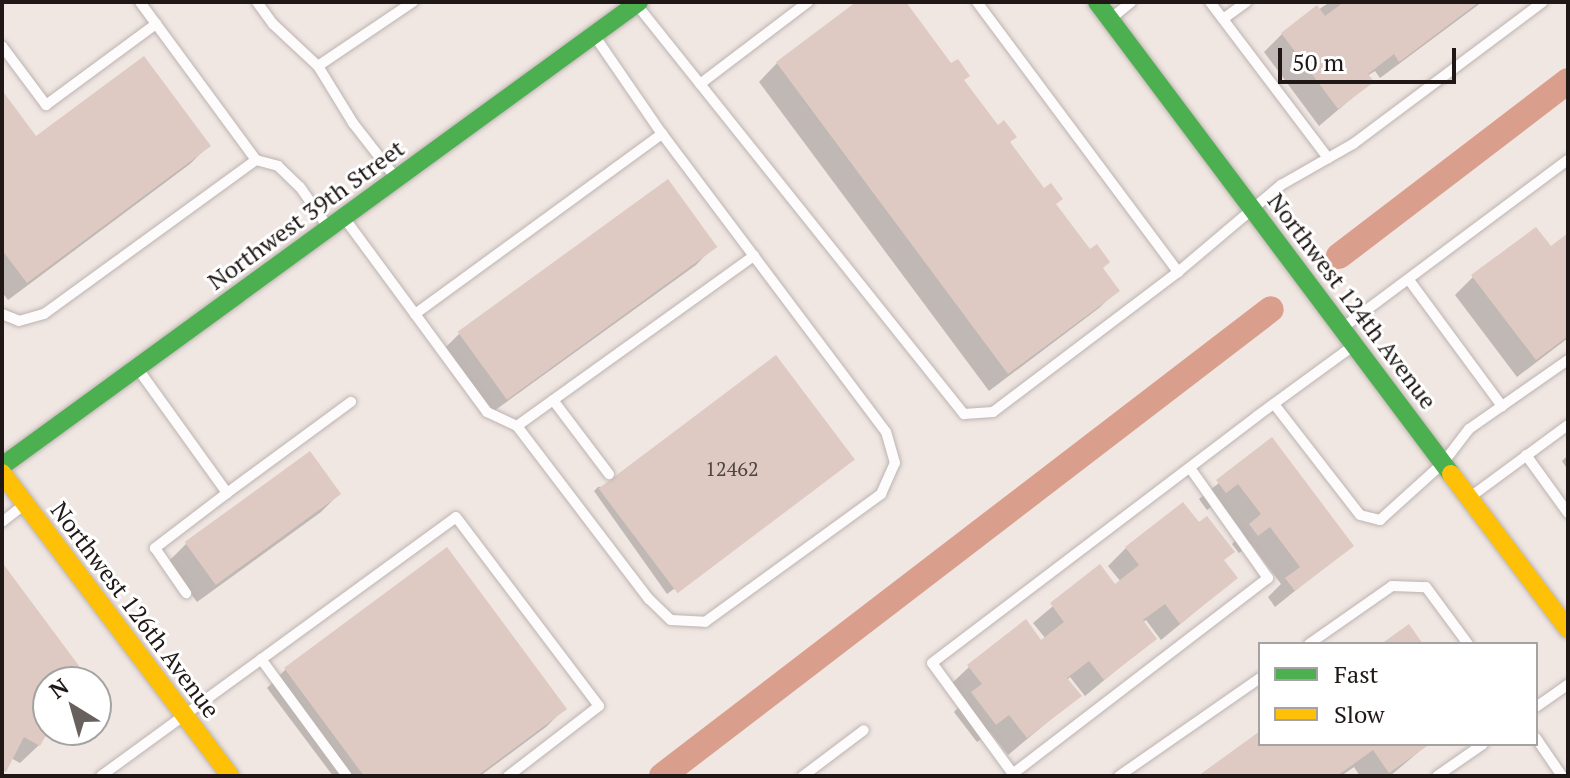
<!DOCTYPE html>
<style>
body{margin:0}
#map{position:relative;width:1570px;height:778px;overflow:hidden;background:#f0e6e2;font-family:"PT Serif",serif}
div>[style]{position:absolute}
.shadow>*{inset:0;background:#0003}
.canal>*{height:26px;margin:-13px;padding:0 13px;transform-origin:13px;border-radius:13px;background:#d99e8c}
.building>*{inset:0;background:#decac3;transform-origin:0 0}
.roads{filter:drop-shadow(0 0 2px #bcb4b1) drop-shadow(0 0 2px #bcb4b1)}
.lane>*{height:10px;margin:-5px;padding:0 5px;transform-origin:5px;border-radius:5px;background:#fdfbfb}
.fast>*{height:18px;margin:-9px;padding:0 9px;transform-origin:9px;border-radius:9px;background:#4caf50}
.slow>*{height:18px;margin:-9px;padding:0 9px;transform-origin:9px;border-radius:9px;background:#ffc107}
span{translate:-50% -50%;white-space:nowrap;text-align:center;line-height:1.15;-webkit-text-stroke:6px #fff;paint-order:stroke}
.number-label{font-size:20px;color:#4f4441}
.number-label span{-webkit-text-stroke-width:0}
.street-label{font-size:24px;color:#1f1816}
.frame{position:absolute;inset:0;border:4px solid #1f1816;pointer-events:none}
.legend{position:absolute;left:1258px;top:642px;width:280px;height:104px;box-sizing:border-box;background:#fff;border:2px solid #a5a3a2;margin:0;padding:10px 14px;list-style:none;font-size:24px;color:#1f1816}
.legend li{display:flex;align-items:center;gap:16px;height:40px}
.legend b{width:40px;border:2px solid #a5a3a2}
.north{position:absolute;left:32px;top:666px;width:80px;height:80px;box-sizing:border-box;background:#fff;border:2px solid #a5a3a2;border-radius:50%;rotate:323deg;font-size:22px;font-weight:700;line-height:32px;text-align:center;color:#1f1816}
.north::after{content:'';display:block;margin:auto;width:28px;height:36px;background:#68605d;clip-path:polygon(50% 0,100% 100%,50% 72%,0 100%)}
.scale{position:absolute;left:1278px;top:48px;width:178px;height:36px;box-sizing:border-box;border:4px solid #1f1816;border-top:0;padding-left:10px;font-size:24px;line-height:28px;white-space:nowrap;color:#1f1816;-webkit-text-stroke:6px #fff;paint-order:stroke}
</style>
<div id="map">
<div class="shadow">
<i style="clip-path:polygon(860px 2px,903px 2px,1118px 290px,1099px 308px,989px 391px,759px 82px,777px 63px)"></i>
<i style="clip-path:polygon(1330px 2px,1482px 2px,1380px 78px,1375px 71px,1367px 76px,1371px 82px,1319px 126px,1264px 52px,1282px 34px)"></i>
<i style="clip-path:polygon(2px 94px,36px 139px,208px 146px,190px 164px,8px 300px,2px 292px)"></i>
<i style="clip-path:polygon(668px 182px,714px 246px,696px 265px,487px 416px,441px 352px,459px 334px)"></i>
<i style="clip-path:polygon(1568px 236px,1568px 338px,1517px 377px,1455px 295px,1473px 277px,1550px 249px)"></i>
<i style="clip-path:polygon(1272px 440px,1352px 545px,1275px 607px,1268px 597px,1281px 584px,1251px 544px,1239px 553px,1232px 544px,1243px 533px,1219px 501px,1207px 510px,1199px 499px)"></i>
<i style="clip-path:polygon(309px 454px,339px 494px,321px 512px,197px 602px,168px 562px,186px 544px)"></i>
<i style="clip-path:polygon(1568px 455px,1568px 470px,1562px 461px)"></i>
<i style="clip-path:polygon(847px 464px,667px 594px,594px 491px,598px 487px)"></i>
<i style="clip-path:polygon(1126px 548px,1222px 561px,1236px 578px,1161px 640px,1146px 620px,1142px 623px,1154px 639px,1085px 696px,1070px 677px,1067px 680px,1079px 696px,1008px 755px,990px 732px,977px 742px,954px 712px,964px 702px,950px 685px,969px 667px,1046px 639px,1033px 623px,1099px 567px,1115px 587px,1121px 582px,1108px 566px)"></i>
<i style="clip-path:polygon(3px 568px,88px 682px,48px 682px,48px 730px,58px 730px,54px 735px,46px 731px,39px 745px,20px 763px,11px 758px,2px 773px)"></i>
<i style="clip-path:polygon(286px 669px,564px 709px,546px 727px,480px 776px,333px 776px,267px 688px)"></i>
<i style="clip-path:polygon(1260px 734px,1260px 744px,1428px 744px,1390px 776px,1360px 776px,1354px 767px,1341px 776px,1201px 776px)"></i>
</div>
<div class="canal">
<i style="left:1339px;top:256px;width:288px;rotate:-37.4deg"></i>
<i style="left:662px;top:776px;width:767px;rotate:-37.48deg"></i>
</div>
<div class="building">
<i style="clip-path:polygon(856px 2px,906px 2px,951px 63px,958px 59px,970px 76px,964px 80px,998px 125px,1004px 120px,1017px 137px,1010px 142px,1044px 188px,1051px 183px,1063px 199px,1056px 204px,1090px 249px,1097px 244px,1110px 262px,1103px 268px,1120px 291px,1008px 374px,776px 62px)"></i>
<i style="clip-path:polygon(1344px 2px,1479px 2px,1399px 62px,1394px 54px,1368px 74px,1374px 82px,1338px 109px,1281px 33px,1317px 5px,1325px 16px)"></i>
<i style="clip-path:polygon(144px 56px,211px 146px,27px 283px,2px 250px,2px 90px,36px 136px)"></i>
<i style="left:668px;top:179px;width:84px;height:260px;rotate:54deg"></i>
<i style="clip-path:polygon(1536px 227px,1551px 246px,1568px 233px,1568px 336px,1536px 360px,1471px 275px)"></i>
<i style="left:776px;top:355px;width:131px;height:222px;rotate:53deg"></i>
<i style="clip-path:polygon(1272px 437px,1354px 546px,1295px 591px,1285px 578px,1300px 567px,1270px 527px,1258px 536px,1249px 524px,1261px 514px,1238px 484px,1226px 493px,1216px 480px)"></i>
<i style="left:310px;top:451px;width:53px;height:155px;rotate:54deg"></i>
<i style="clip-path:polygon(1183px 502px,1199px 522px,1207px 516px,1235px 552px,1224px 560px,1238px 578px,1180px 624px,1165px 604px,1143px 620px,1157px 639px,1104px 680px,1089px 661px,1067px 678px,1082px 696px,1027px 738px,1009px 715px,996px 725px,971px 692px,982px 684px,967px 665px,1026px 619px,1041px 640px,1064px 622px,1050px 603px,1100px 564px,1115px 584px,1139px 565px,1125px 547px)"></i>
<i style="clip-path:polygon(447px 547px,567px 709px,477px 776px,364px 776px,284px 668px)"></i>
<i style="clip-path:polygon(4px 565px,91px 682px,48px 682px,49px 730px,40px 746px,24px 737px,6px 772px,2px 770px)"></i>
<i style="clip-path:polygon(1409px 624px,1423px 644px,1381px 644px)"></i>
<i style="clip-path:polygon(1260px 731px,1260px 744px,1430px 744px,1389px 773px,1373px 750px,1337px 776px,1198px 776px)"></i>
</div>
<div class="roads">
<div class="lane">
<i style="left:140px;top:2px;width:196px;rotate:53.7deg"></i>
<i style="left:256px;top:160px;width:23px;rotate:15deg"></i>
<i style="left:278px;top:166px;width:30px;rotate:44deg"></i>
<i style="left:300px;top:187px;width:49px;rotate:55deg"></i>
<i style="left:257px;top:2px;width:27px;rotate:54deg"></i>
<i style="left:273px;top:24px;width:62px;rotate:43deg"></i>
<i style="left:318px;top:66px;width:67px;rotate:58.4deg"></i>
<i style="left:353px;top:123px;width:68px;rotate:52.1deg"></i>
<i style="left:977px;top:2px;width:337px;rotate:53.3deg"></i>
<i style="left:1210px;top:2px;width:196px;rotate:52.9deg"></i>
<i style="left:637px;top:5px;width:524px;rotate:51.36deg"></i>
<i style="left:964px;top:414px;width:29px;rotate:-4deg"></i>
<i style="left:993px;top:412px;width:232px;rotate:-37.1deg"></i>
<i style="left:1178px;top:272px;width:135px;rotate:-40.2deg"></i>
<i style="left:1281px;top:185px;width:83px;rotate:-29.7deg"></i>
<i style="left:1353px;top:144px;width:237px;rotate:-36.8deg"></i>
<i style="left:1114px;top:16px;width:22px;rotate:-39deg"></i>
<i style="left:1223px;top:19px;width:29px;rotate:-36deg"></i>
<i style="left:2px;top:46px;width:74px;rotate:53.3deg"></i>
<i style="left:46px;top:105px;width:137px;rotate:-36.4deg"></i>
<i style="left:318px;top:66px;width:115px;rotate:-34deg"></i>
<i style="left:700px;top:84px;width:136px;rotate:-37.2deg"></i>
<i style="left:345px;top:219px;width:118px;rotate:53.6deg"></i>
<i style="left:415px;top:314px;width:306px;rotate:-36.1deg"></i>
<i style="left:662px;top:134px;width:116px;rotate:-124.5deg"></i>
<i style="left:1409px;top:280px;width:157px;rotate:53.6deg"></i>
<i style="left:2px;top:314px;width:18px;rotate:22deg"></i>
<i style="left:19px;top:321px;width:26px;rotate:-16deg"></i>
<i style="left:44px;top:314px;width:262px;rotate:-36deg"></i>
<i style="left:415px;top:314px;width:122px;rotate:53.7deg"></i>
<i style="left:487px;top:412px;width:33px;rotate:25deg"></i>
<i style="left:517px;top:426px;width:218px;rotate:52.7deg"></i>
<i style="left:649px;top:599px;width:30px;rotate:44deg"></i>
<i style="left:671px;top:620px;width:34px;rotate:3deg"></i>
<i style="left:705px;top:622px;width:218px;rotate:-36deg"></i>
<i style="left:881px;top:494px;width:34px;rotate:-66deg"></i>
<i style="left:895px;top:463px;width:32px;rotate:-106deg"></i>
<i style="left:886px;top:432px;width:373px;rotate:-126.9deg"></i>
<i style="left:1345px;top:326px;width:278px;rotate:-36.7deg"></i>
<i style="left:138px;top:369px;width:153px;rotate:54.3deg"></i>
<i style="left:227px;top:493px;width:91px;rotate:142.6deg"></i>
<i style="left:155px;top:548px;width:55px;rotate:55.4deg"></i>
<i style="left:553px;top:400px;width:93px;rotate:52.9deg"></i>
<i style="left:1274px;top:404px;width:140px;rotate:52.2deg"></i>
<i style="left:1360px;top:515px;width:21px;rotate:14deg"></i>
<i style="left:1380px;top:520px;width:85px;rotate:-42.1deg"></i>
<i style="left:1443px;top:463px;width:43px;rotate:-52.6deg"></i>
<i style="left:1469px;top:429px;width:121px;rotate:-34.9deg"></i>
<i style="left:517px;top:426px;width:292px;rotate:-35.7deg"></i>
<i style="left:1526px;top:455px;width:72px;rotate:54.1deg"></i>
<i style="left:1190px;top:468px;width:135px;rotate:54.7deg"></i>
<i style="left:1268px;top:578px;width:322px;rotate:142.5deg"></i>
<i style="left:1013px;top:774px;width:137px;rotate:-126.1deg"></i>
<i style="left:932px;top:663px;width:408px;rotate:-37.2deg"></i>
<i style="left:1257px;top:416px;width:119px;rotate:-36.1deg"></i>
<i style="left:227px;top:493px;width:154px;rotate:-36.3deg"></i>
<i style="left:1473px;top:495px;width:118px;rotate:-36.4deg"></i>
<i style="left:2px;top:522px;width:28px;rotate:-38deg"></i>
<i style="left:1309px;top:644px;width:101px;rotate:-34.9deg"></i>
<i style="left:1392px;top:586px;width:34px;rotate:2deg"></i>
<i style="left:1426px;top:587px;width:71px;rotate:53.6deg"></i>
<i style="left:261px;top:659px;width:145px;rotate:53.7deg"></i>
<i style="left:1536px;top:707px;width:39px;rotate:-35deg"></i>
<i style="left:1536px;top:738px;width:46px;rotate:55.6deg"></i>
<i style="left:101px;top:776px;width:439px;rotate:-36.1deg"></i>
<i style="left:456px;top:517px;width:237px;rotate:52.9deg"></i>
<i style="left:599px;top:706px;width:115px;rotate:142.4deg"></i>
<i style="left:803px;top:776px;width:76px;rotate:-37deg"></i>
<i style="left:1119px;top:776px;width:172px;rotate:-34.8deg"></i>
<i style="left:1437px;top:776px;width:56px;rotate:-34.8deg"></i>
</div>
<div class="fast">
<i style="left:1097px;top:2px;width:590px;rotate:53.13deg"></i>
<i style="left:2px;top:466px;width:788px;rotate:-36.07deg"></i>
</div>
<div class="slow">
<i style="left:2px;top:473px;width:379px;rotate:53deg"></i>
<i style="left:1451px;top:474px;width:194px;rotate:53deg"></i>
</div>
</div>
<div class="number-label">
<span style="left:732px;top:468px">12462</span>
</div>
<div class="street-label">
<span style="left:306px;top:215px;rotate:-36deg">Northwest 39th Street</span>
<span style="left:1352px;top:301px;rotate:53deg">Northwest 124th Avenue</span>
<span style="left:135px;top:610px;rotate:53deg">Northwest 126th Avenue</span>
</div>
<div class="frame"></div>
<ul class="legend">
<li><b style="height:10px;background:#4caf50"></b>Fast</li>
<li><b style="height:10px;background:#ffc107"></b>Slow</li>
</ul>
<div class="north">N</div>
<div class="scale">50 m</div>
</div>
